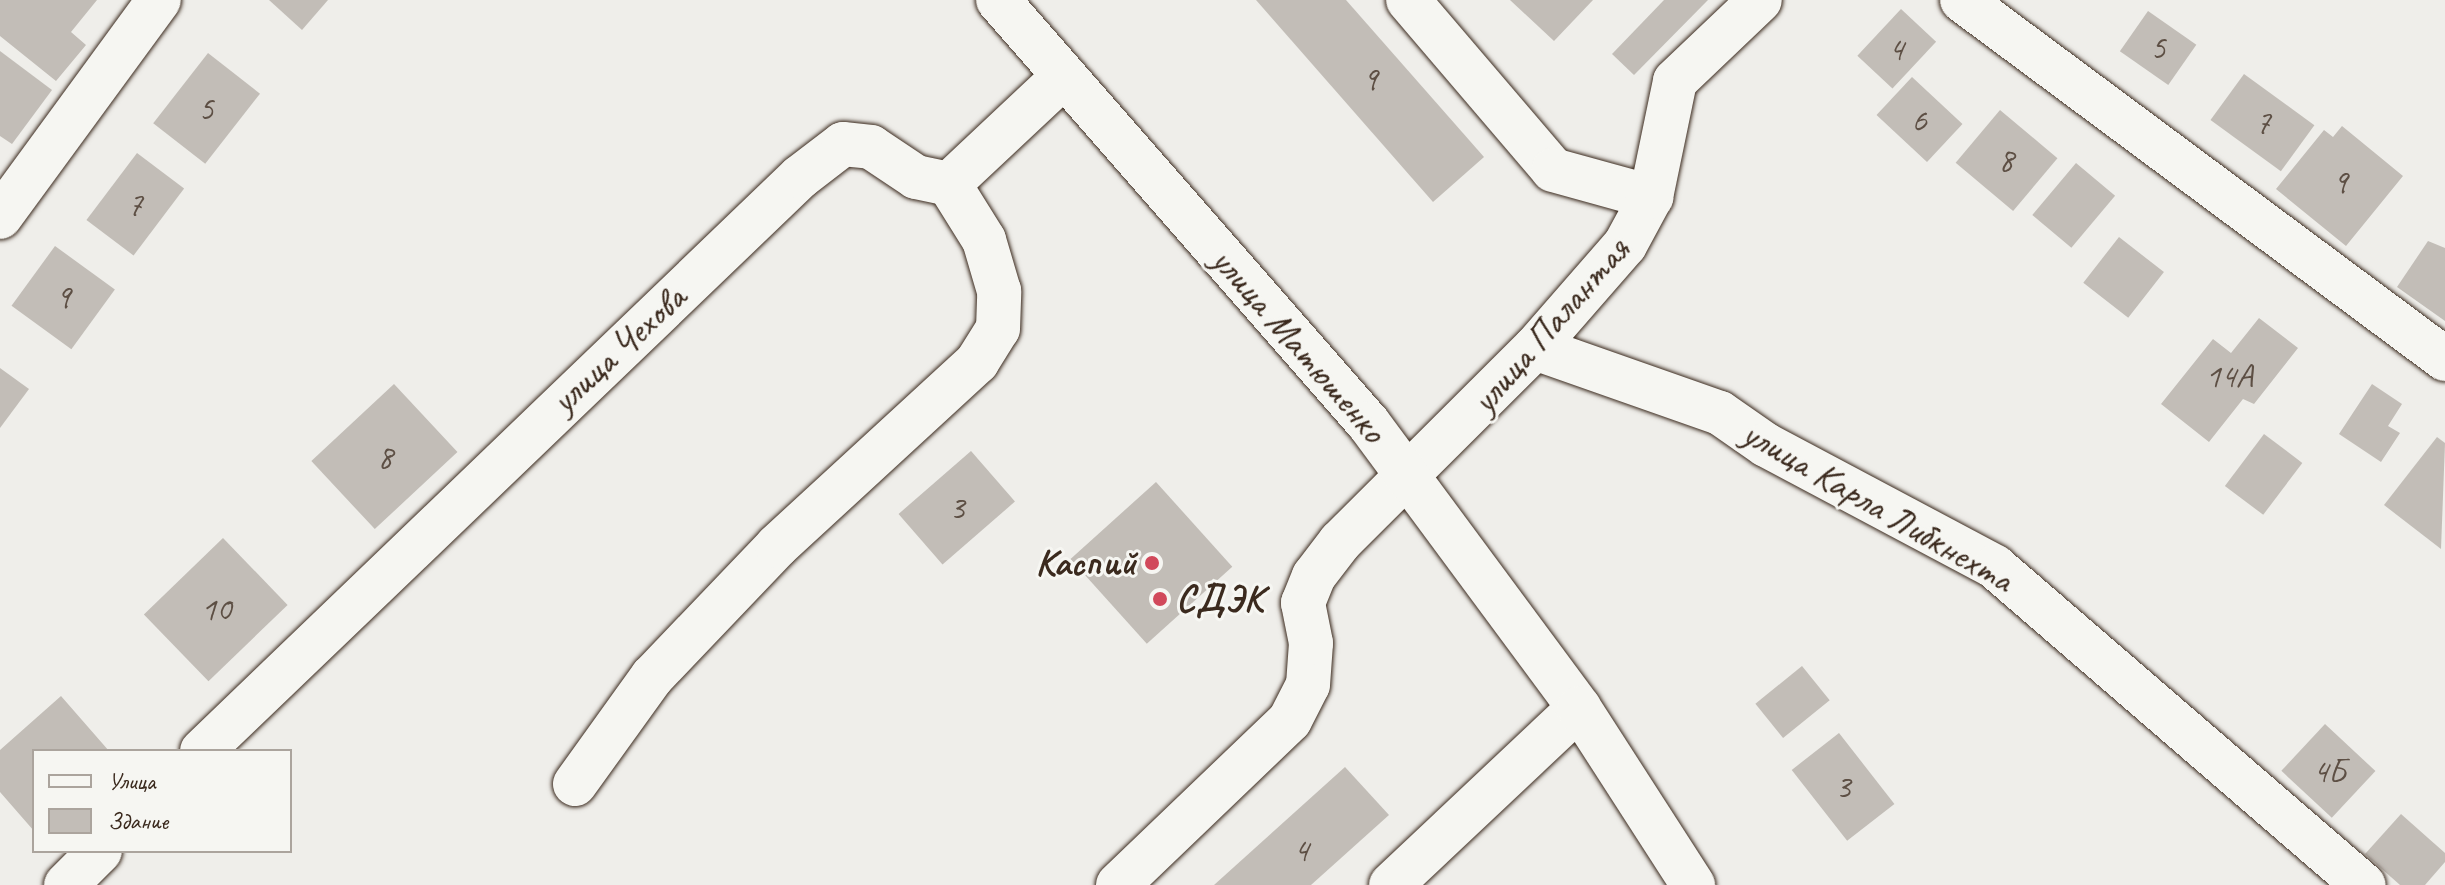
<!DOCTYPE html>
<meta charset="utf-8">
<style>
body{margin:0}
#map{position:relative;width:2445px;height:885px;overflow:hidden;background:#efeeea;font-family:Caveat,sans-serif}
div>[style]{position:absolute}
.building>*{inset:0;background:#c2bdb7;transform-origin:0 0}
.roads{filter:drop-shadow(0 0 2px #3b2a1e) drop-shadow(0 0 2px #3b2a1e)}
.minor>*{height:44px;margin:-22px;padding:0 22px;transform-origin:22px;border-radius:22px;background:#f6f6f2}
.major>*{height:44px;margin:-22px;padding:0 22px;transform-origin:22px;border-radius:22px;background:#f6f6f2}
.dots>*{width:22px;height:22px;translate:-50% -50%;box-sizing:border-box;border:4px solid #f6f6f2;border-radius:50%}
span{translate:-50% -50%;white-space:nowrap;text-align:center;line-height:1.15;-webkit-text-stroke:6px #f6f6f2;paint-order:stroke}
.number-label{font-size:34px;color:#5d4f44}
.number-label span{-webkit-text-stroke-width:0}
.street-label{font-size:38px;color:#3b2a1e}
.poi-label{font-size:38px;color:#3b2a1e;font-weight:700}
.right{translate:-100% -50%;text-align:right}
.left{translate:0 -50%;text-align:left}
.legend{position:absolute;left:32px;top:749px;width:260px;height:104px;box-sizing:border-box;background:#f6f6f2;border:2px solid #aba49d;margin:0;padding:10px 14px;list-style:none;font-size:24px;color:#3b2a1e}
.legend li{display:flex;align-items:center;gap:16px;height:40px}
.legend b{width:40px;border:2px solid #aba49d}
</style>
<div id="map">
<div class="building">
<i style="clip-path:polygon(0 0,97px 0,71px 32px,86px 45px,56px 81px,0 36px)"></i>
<i style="clip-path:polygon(269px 0,328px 0,302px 30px)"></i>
<i style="clip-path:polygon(1256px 0,1346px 0,1484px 157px,1433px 202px)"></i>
<i style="clip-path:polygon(1510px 0,1593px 0,1554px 41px)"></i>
<i style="clip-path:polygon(1664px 0,1708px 0,1634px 75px,1612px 54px)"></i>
<i style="left:1901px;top:9px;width:48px;height:64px;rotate:43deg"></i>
<i style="left:2148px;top:11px;width:59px;height:49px;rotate:35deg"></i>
<i style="clip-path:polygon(0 51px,52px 90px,12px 144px,0 136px)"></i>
<i style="left:208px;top:53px;width:66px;height:89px;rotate:38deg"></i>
<i style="left:2244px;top:74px;width:87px;height:57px;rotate:36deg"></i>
<i style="left:1912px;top:77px;width:69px;height:52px;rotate:43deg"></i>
<i style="left:2000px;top:110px;width:75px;height:69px;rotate:40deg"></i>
<i style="clip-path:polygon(2342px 126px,2403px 176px,2346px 246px,2276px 189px,2324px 130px,2333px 137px)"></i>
<i style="left:137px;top:153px;width:59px;height:84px;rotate:37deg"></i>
<i style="left:2076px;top:163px;width:51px;height:68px;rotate:40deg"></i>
<i style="left:2119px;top:237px;width:57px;height:58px;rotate:38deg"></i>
<i style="clip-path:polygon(2428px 241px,2445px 248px,2445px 321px,2397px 287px)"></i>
<i style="left:55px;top:246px;width:74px;height:74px;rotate:36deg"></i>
<i style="clip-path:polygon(2259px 318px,2298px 348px,2254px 404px,2243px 399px,2209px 442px,2161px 404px,2213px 339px,2231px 353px)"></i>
<i style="clip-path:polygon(0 368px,29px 389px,0 428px)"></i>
<i style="left:394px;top:384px;width:93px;height:113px;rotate:47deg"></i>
<i style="clip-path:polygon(2372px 384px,2402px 404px,2388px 426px,2400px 433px,2381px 462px,2339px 434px)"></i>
<i style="left:2264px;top:434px;width:48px;height:65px;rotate:37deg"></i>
<i style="clip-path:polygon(2437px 437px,2445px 443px,2441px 549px,2384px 505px)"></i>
<i style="left:971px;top:451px;width:67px;height:96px;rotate:49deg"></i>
<i style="left:1156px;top:482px;width:114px;height:115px;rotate:48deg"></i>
<i style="left:223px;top:538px;width:93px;height:110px;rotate:46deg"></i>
<i style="left:1802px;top:666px;width:44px;height:60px;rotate:51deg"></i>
<i style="clip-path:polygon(61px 696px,109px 751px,34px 751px,34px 831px,0 792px,0 750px)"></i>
<i style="left:2325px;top:724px;width:69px;height:64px;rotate:43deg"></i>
<i style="left:1839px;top:733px;width:90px;height:60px;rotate:52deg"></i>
<i style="clip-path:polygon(1345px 767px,1389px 815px,1311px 885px,1214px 885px)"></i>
<i style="clip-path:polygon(2401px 814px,2445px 853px,2445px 862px,2425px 885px,2400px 885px,2365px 854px)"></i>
</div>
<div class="roads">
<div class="minor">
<i style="left:1408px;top:0;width:223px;rotate:49.5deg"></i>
<i style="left:1553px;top:170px;width:102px;rotate:15.4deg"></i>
<i style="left:1962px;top:0;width:602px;rotate:36.62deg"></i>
<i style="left:0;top:217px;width:269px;rotate:-53.8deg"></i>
<i style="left:1535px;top:348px;width:196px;rotate:19.4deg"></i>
<i style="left:1720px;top:413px;width:56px;rotate:34.8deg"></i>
<i style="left:1766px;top:445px;width:259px;rotate:28deg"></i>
<i style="left:1995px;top:567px;width:487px;rotate:40.8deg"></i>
<i style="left:202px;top:751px;width:829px;rotate:-43.83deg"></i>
<i style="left:800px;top:177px;width:54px;rotate:-37.5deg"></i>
<i style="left:843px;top:144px;width:28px;rotate:6deg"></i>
<i style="left:871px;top:147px;width:54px;rotate:33.7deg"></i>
<i style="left:916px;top:177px;width:34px;rotate:12deg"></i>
<i style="left:949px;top:184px;width:158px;rotate:-43.2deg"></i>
<i style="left:575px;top:784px;width:132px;rotate:-54.3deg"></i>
<i style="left:652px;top:677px;width:181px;rotate:-46.3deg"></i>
<i style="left:777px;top:546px;width:272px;rotate:-42.6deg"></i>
<i style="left:977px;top:362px;width:39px;rotate:-58deg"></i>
<i style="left:998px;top:329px;width:38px;rotate:-88deg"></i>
<i style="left:999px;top:291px;width:53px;rotate:-106.4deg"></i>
<i style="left:984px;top:240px;width:66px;rotate:-122deg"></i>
<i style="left:66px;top:885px;width:48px;rotate:-45deg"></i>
<i style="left:1118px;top:885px;width:238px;rotate:-43.8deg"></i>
<i style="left:1290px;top:720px;width:39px;rotate:-63deg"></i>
<i style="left:1308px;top:685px;width:42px;rotate:-85.9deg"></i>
<i style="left:1311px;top:643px;width:41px;rotate:-101.3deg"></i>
<i style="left:1303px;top:603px;width:29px;rotate:-68deg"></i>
<i style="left:1314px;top:576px;width:43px;rotate:-52.6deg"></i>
<i style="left:1340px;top:542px;width:275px;rotate:-44.9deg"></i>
<i style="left:1535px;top:348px;width:137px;rotate:-48.9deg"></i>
<i style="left:1625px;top:245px;width:55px;rotate:-61.6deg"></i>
<i style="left:1651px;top:197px;width:118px;rotate:-78.3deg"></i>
<i style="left:1675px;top:81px;width:117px;rotate:-43.6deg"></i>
<i style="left:1391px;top:885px;width:258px;rotate:-43.3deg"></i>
</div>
<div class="major">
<i style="left:998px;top:0;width:563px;rotate:48.81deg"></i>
<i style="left:1369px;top:424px;width:353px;rotate:53.5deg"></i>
<i style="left:1579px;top:708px;width:211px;rotate:57.2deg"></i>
</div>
</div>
<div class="dots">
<i style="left:1152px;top:563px;background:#d1495b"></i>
<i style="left:1160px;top:599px;background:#d1495b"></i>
</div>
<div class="number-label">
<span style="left:2158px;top:48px">5</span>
<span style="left:1896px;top:49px">4</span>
<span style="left:1370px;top:79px">9</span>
<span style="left:206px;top:109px">5</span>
<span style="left:1919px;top:120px">6</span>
<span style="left:2263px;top:122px">7</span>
<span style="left:2006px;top:160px">8</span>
<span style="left:2340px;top:182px">9</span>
<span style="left:135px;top:204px">7</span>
<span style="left:63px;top:297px">9</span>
<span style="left:2229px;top:376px">14А</span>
<span style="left:385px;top:457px">8</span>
<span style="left:957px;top:508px">3</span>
<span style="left:216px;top:609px">10</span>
<span style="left:2329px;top:771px">4Б</span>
<span style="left:1843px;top:787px">3</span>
<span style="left:1301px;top:850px">4</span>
</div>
<div class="street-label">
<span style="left:1550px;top:325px;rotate:-49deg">улица Палантая</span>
<span style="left:1299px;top:345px;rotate:49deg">улица Матюшенко</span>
<span style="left:618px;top:349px;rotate:-43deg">улица Чехова</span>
<span style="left:1878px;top:506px;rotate:30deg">улица Карла Либкнехта</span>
</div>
<div class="poi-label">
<span class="right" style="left:1136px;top:563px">Каспий</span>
<span class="left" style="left:1176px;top:599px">СДЭК</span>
</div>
<ul class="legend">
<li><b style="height:10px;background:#f6f6f2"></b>Улица</li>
<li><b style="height:22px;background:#c2bdb7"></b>Здание</li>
</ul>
</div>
